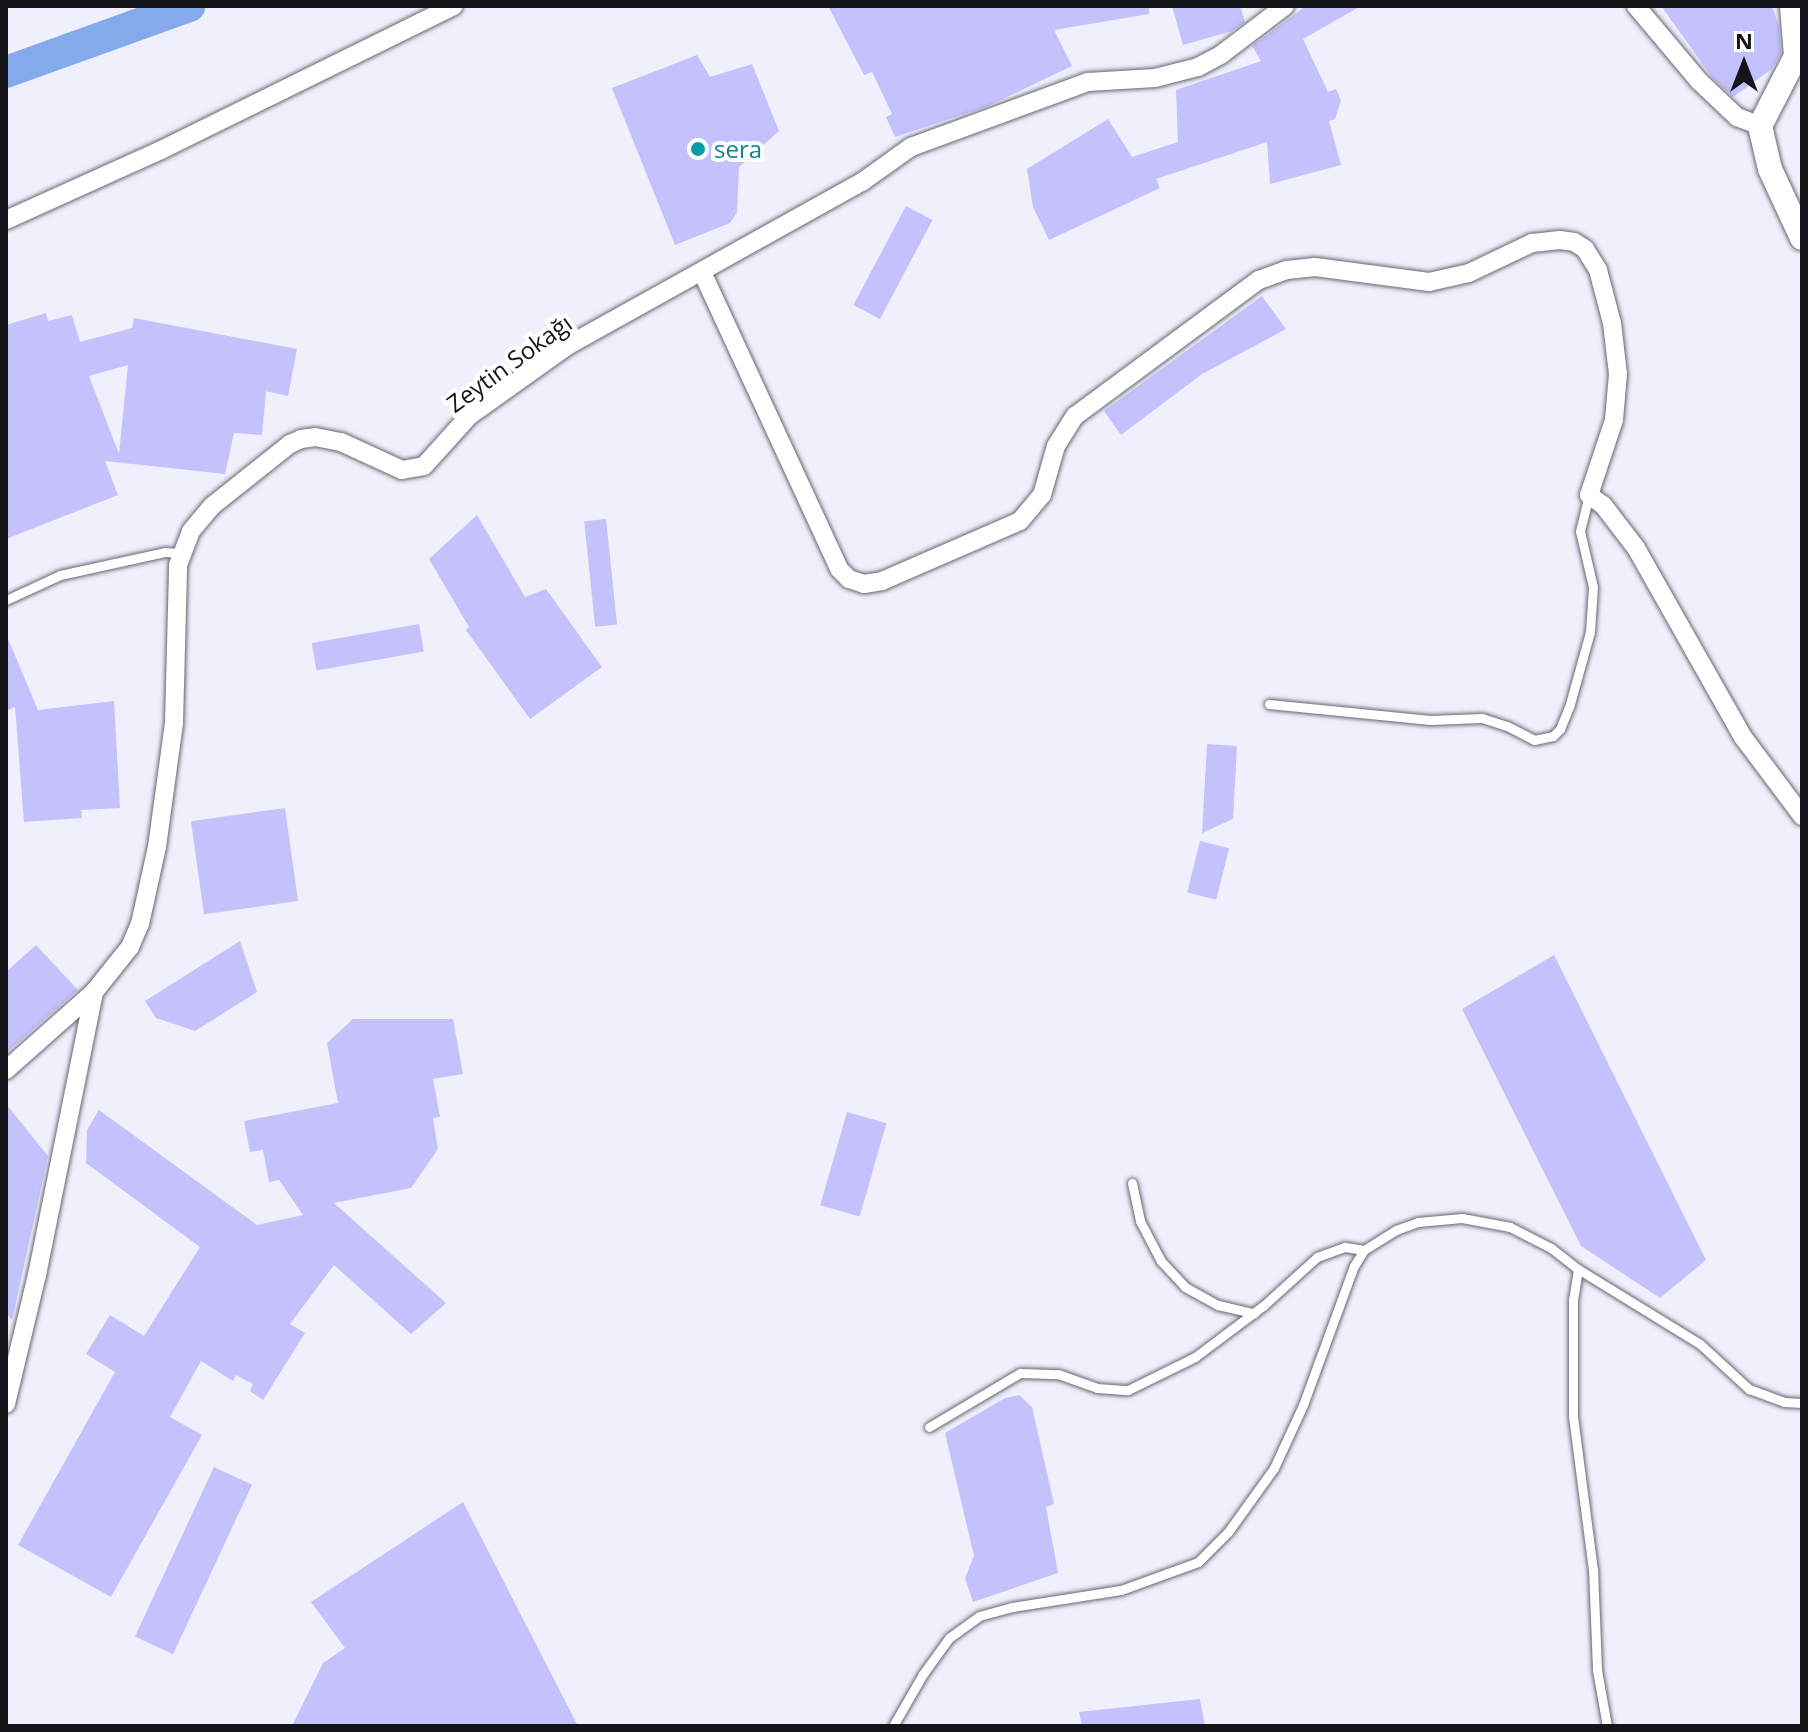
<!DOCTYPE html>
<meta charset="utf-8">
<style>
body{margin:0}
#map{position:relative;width:1808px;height:1732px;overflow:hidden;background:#eff0fc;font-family:"Open Sans",sans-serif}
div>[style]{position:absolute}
.river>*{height:32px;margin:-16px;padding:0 16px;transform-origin:16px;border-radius:16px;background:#84aaec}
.building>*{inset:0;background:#c5c1fd;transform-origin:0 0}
.roads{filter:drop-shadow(0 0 2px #676772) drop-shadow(0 0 2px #676772)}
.lane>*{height:9px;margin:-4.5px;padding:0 4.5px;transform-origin:4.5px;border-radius:4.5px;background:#fff}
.street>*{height:18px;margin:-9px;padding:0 9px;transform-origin:9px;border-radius:9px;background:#fff}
.secondary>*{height:24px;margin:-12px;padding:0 12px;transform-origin:12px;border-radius:12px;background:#fff}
.dots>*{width:22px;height:22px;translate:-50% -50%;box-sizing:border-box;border:4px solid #fff;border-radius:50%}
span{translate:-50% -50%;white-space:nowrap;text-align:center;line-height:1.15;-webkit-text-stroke:8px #fff;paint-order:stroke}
.culture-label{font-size:24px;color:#0d838f}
.left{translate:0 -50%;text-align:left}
.street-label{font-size:24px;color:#151519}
.frame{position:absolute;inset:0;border:8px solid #151519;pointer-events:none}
.north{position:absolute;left:1704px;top:24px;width:80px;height:80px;-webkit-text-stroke:6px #fff;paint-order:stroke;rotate:0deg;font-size:22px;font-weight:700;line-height:32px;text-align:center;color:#151519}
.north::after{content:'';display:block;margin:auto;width:28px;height:36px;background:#151519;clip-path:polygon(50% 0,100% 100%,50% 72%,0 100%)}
</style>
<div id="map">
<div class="river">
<i style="left:6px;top:72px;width:195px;rotate:-19.8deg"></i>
</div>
<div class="building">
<i style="clip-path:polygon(828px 6px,1149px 6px,1149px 14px,1054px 30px,1072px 66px,988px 106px,895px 137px,886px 117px,892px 114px,872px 72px,864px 75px)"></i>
<i style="clip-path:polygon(1172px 6px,1240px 6px,1245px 22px,1232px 31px,1183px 45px)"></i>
<i style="clip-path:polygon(1306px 6px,1361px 6px,1303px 39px,1328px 92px,1336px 89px,1341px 101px,1335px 119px,1329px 121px,1341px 165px,1270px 184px,1267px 142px,1156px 179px,1160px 188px,1049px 240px,1033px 207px,1027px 169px,1108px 119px,1132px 157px,1178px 142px,1176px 90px,1261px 61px,1252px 46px)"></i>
<i style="clip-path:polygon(1661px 6px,1772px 6px,1779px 26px,1781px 53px,1772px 69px,1733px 97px,1712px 77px)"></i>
<i style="clip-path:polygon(697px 55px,710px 77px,752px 64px,779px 131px,739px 167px,737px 212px,730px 223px,675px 245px,612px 88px)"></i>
<i style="left:906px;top:206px;width:30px;height:112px;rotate:28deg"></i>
<i style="clip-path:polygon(1262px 296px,1286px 329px,1202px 374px,1121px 435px,1104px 411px)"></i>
<i style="clip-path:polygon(evenodd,46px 313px,48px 321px,72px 315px,80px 342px,132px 328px,134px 318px,297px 349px,288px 396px,266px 391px,262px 435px,234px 433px,225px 474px,105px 461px,118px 495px,6px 539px,6px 325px,46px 313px,128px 365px,119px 454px,89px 376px,128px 365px)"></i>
<i style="clip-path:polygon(477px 515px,525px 597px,546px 589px,602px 667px,530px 719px,466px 630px,469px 627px,429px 559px)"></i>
<i style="left:606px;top:519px;width:106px;height:22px;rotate:84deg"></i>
<i style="left:419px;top:624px;width:28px;height:109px;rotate:80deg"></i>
<i style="clip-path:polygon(6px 634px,38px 710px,114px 701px,120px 808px,81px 810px,82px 818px,24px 822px,15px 707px,6px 711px)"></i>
<i style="clip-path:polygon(1207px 744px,1237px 746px,1233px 819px,1202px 833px)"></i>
<i style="left:285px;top:808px;width:94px;height:95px;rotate:82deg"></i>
<i style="left:1200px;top:841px;width:30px;height:53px;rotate:14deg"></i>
<i style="clip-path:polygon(240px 941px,257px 992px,195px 1031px,156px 1018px,145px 1001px)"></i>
<i style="clip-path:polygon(36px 945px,78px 990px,6px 1053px,6px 972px)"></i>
<i style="clip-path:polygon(1554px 955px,1706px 1260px,1660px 1298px,1581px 1246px,1462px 1009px)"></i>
<i style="clip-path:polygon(353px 1019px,453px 1019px,463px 1074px,433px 1079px,440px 1117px,433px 1118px,438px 1149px,411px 1188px,334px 1203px,446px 1303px,411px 1334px,334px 1265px,290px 1324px,305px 1333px,263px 1400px,250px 1391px,253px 1384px,236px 1375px,233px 1381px,201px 1361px,170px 1417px,202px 1435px,111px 1597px,18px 1545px,115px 1372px,86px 1354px,110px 1315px,144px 1336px,200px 1247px,86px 1163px,87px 1130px,99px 1110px,257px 1225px,303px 1215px,279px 1180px,269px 1182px,263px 1150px,250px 1152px,244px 1121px,338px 1103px,327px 1043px)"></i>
<i style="clip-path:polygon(6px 1104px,48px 1156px,12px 1320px,6px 1313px)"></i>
<i style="left:847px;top:1112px;width:41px;height:97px;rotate:16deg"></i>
<i style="clip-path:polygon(1019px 1395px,1032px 1407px,1054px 1504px,1046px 1507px,1058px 1573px,973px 1602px,965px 1578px,974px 1556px,945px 1433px,1005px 1398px)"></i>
<i style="left:214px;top:1467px;width:42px;height:187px;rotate:25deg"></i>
<i style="clip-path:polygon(463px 1502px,578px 1726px,292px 1726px,323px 1663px,345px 1648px,311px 1602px)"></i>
<i style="clip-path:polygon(1200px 1699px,1205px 1726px,1082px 1726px,1079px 1712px)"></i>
</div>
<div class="roads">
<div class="lane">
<i style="left:6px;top:600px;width:60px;rotate:-24.8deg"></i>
<i style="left:60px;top:575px;width:107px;rotate:-12.4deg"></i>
<i style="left:165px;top:552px;width:16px;rotate:4deg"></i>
<i style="left:1269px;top:704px;width:162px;rotate:5.7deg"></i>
<i style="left:1430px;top:720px;width:52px;rotate:-2.2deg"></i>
<i style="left:1482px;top:718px;width:26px;rotate:18deg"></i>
<i style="left:1507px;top:726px;width:30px;rotate:27deg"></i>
<i style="left:1534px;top:740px;width:19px;rotate:-12deg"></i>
<i style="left:1553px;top:736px;width:10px;rotate:-45deg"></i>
<i style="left:1560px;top:729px;width:27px;rotate:-68deg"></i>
<i style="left:1570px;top:704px;width:75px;rotate:-74.5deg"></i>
<i style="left:1590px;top:632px;width:45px;rotate:-86.2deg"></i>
<i style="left:1593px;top:587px;width:57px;rotate:-103.1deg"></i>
<i style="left:1580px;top:531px;width:37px;rotate:-76deg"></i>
<i style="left:1132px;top:1183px;width:39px;rotate:78deg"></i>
<i style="left:1140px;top:1221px;width:45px;rotate:62.3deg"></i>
<i style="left:1161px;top:1261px;width:35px;rotate:47deg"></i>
<i style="left:1185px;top:1287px;width:38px;rotate:29deg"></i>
<i style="left:1218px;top:1305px;width:37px;rotate:13deg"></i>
<i style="left:1578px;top:1269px;width:30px;rotate:99deg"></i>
<i style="left:1573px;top:1299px;width:117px;rotate:90deg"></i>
<i style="left:1573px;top:1416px;width:154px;rotate:82.6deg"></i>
<i style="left:1593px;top:1569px;width:101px;rotate:87.7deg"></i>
<i style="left:1597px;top:1670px;width:57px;rotate:79.9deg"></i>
<i style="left:929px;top:1427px;width:106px;rotate:-30.7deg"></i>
<i style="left:1020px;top:1373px;width:38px;rotate:2deg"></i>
<i style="left:1058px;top:1374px;width:41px;rotate:19.7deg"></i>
<i style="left:1097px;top:1388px;width:31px;rotate:4deg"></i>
<i style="left:1128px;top:1390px;width:75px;rotate:-26.2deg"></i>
<i style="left:1195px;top:1357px;width:85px;rotate:-36.9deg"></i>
<i style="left:1263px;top:1306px;width:73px;rotate:-42.2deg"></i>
<i style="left:1317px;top:1257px;width:30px;rotate:-20deg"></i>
<i style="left:1345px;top:1247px;width:19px;rotate:9deg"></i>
<i style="left:893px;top:1726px;width:60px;rotate:-60deg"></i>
<i style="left:923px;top:1674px;width:44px;rotate:-54.2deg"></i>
<i style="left:949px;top:1638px;width:37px;rotate:-36deg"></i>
<i style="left:979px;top:1616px;width:34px;rotate:-15deg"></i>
<i style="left:1012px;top:1607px;width:110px;rotate:-8.9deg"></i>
<i style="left:1121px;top:1590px;width:82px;rotate:-20deg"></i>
<i style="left:1198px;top:1562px;width:42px;rotate:-45deg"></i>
<i style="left:1228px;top:1532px;width:79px;rotate:-54.3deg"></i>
<i style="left:1274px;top:1468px;width:69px;rotate:-65.3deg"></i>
<i style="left:1303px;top:1405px;width:148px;rotate:-69.9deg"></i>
<i style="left:1354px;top:1266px;width:19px;rotate:-58deg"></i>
<i style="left:1364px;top:1250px;width:38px;rotate:-32deg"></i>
<i style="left:1396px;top:1230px;width:23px;rotate:-20deg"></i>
<i style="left:1418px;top:1222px;width:44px;rotate:-5.2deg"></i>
<i style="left:1462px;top:1218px;width:49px;rotate:10.6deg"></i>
<i style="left:1510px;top:1227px;width:46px;rotate:27.1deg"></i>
<i style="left:1551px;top:1248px;width:34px;rotate:38deg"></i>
<i style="left:1578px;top:1269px;width:143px;rotate:31.6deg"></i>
<i style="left:1700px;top:1344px;width:67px;rotate:42.6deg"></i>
<i style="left:1749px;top:1389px;width:37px;rotate:20deg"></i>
<i style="left:1784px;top:1402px;width:18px;rotate:3deg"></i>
</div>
<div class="street">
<i style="left:1636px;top:6px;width:98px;rotate:50deg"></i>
<i style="left:1699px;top:81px;width:52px;rotate:43.5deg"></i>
<i style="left:1737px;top:117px;width:25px;rotate:21deg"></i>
<i style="left:6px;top:220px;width:170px;rotate:-24.3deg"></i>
<i style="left:161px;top:150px;width:326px;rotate:-26.2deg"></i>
<i style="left:702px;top:272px;width:327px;rotate:65.2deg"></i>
<i style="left:839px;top:569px;width:14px;rotate:45deg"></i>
<i style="left:849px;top:579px;width:16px;rotate:18deg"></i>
<i style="left:864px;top:584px;width:18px;rotate:-9deg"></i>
<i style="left:882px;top:581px;width:150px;rotate:-23.5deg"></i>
<i style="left:1020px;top:521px;width:34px;rotate:-50deg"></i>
<i style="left:1042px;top:495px;width:51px;rotate:-74.1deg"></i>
<i style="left:1056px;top:446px;width:36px;rotate:-58deg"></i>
<i style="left:1075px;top:416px;width:229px;rotate:-36.5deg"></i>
<i style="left:1259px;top:280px;width:30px;rotate:-20deg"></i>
<i style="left:1287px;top:270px;width:28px;rotate:-6deg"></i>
<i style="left:1315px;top:267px;width:115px;rotate:7.5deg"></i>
<i style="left:1429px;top:282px;width:41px;rotate:-12.7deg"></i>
<i style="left:1469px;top:273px;width:70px;rotate:-25.5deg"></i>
<i style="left:1532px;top:243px;width:28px;rotate:-6deg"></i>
<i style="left:1560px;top:240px;width:14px;rotate:8deg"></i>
<i style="left:1574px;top:242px;width:13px;rotate:32deg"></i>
<i style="left:1585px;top:249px;width:25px;rotate:58deg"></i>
<i style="left:1598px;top:270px;width:55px;rotate:75.2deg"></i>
<i style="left:1612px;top:323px;width:51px;rotate:83.3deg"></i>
<i style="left:1618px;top:374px;width:46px;rotate:95deg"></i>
<i style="left:1614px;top:420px;width:79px;rotate:108.4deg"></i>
<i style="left:1589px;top:495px;width:17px;rotate:36deg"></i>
<i style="left:1603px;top:505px;width:54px;rotate:52.5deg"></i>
<i style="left:1636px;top:548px;width:217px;rotate:60.5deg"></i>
<i style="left:1743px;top:737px;width:99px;rotate:53.2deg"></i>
<i style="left:6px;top:1070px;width:118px;rotate:-41.6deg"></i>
<i style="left:94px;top:992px;width:58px;rotate:-51.3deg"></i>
<i style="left:130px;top:947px;width:25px;rotate:-67deg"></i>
<i style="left:140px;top:924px;width:79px;rotate:-77.6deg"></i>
<i style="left:157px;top:847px;width:125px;rotate:-82.2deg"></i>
<i style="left:174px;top:723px;width:158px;rotate:-88.5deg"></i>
<i style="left:178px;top:565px;width:36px;rotate:-69deg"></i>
<i style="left:191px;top:531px;width:33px;rotate:-50deg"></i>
<i style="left:212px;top:506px;width:100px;rotate:-38.5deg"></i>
<i style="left:290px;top:444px;width:12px;rotate:-24deg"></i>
<i style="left:301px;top:439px;width:14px;rotate:-8deg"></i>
<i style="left:315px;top:437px;width:26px;rotate:11deg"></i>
<i style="left:341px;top:442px;width:67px;rotate:24.7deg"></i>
<i style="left:402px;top:470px;width:22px;rotate:-10deg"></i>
<i style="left:424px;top:466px;width:67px;rotate:-48deg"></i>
<i style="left:469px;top:416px;width:120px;rotate:-35.5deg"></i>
<i style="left:567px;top:346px;width:338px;rotate:-29.1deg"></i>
<i style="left:862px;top:182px;width:60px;rotate:-35.5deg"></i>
<i style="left:911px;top:147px;width:189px;rotate:-20.2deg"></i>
<i style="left:1088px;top:82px;width:67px;rotate:-3.4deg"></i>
<i style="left:1155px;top:78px;width:44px;rotate:-14.3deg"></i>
<i style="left:1198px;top:67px;width:27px;rotate:-28deg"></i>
<i style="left:1222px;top:54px;width:79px;rotate:-37.3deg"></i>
<i style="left:6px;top:1404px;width:133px;rotate:-76.5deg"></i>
<i style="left:37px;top:1275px;width:289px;rotate:-78.6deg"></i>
</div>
<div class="secondary">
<i style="left:1792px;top:6px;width:50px;rotate:85.4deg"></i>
<i style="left:1796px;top:56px;width:79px;rotate:117.2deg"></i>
<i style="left:1760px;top:126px;width:44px;rotate:76.9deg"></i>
<i style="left:1770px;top:169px;width:76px;rotate:65.1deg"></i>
</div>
</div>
<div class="dots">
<i style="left:698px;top:149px;background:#0f9aa8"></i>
</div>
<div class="culture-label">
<span class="left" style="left:714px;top:149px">sera</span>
</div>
<div class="street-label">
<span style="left:509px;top:363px;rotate:-36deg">Zeytin Sokağı</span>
</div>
<div class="frame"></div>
<div class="north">N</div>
</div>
